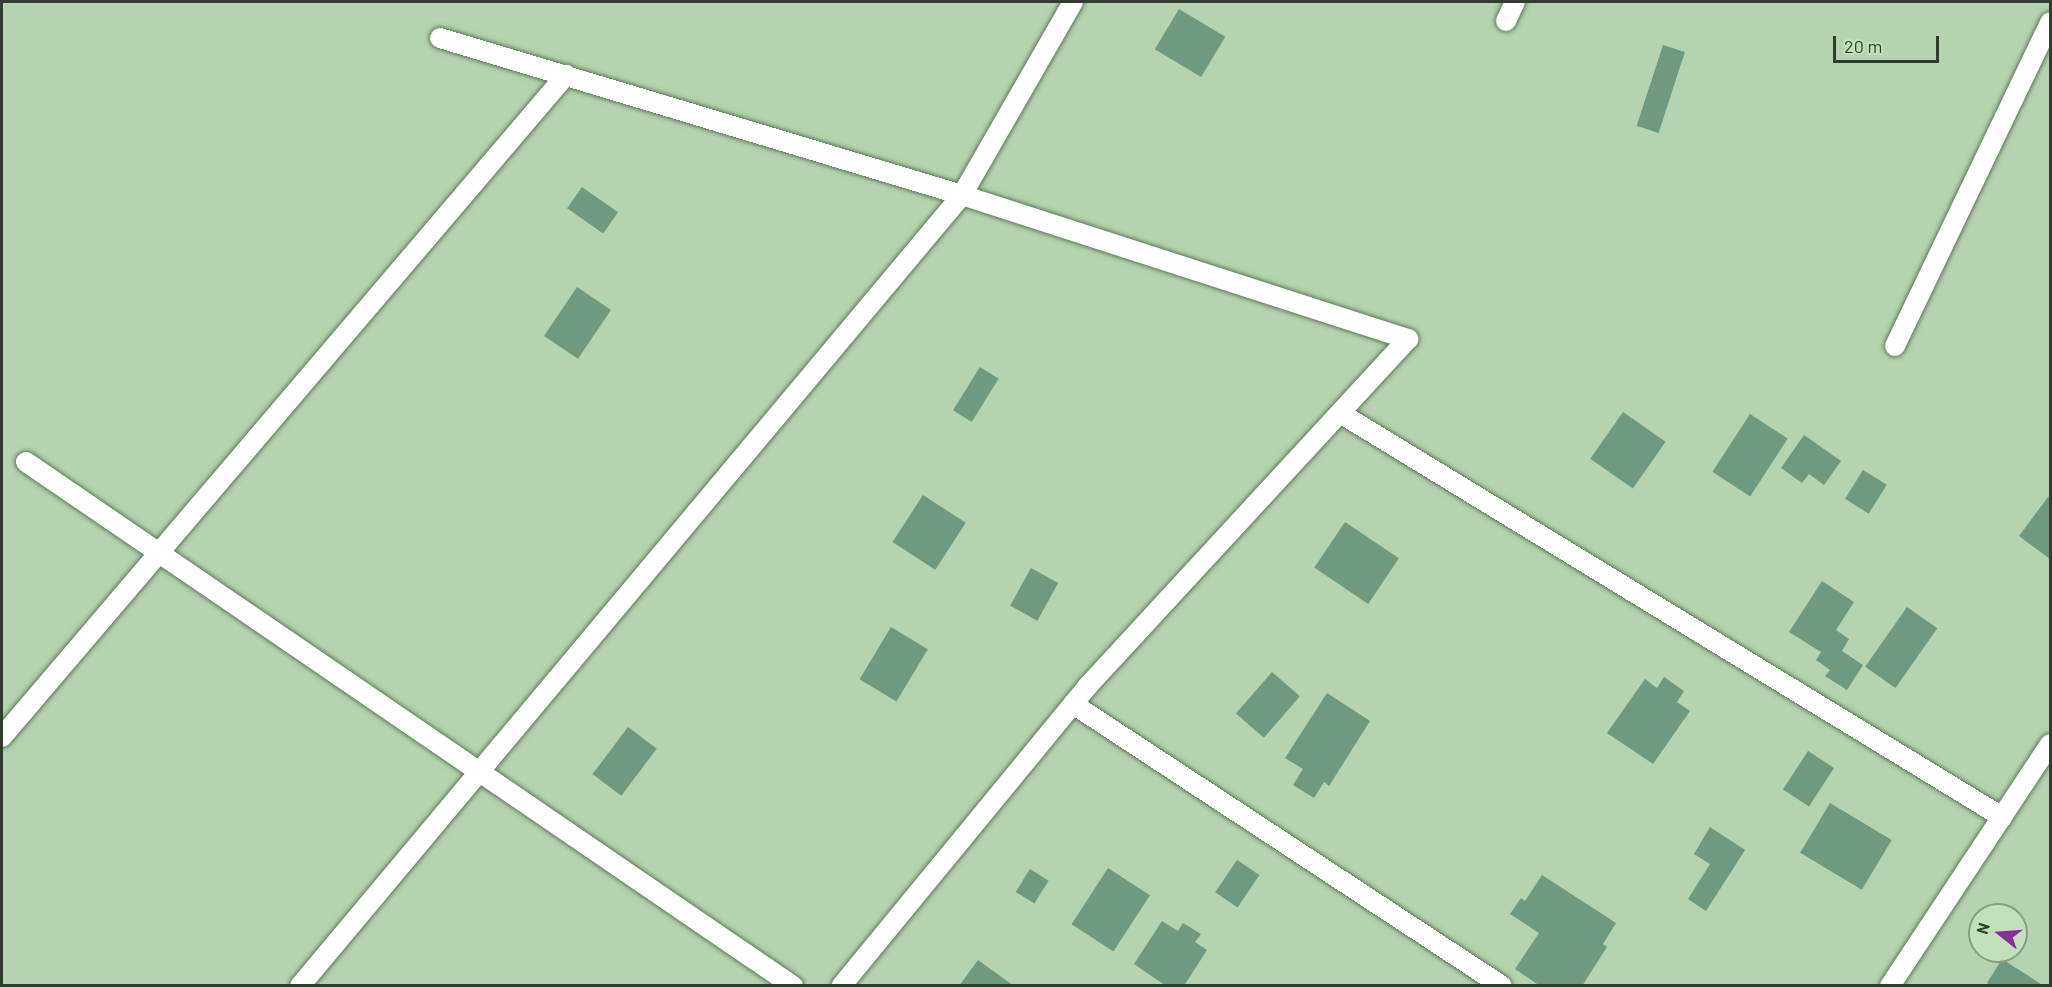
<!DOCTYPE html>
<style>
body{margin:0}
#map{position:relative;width:2052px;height:987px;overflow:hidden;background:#b4d3ae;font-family:Barlow,sans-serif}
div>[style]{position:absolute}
.building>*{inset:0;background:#6e9a82;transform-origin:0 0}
.roads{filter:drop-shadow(0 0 2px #5d7958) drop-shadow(0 0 2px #5d7958)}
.lane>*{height:20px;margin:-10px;padding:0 10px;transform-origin:10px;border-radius:10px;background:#fff}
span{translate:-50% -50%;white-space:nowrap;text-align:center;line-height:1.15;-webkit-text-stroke:6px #c1e0bb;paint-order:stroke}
.frame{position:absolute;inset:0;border:3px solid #313d2e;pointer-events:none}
.north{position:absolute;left:1968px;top:903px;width:60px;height:60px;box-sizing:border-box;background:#c1e0bb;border:2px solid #879f83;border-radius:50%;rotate:287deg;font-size:16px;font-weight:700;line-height:24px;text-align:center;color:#313d2e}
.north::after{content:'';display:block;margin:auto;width:21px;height:27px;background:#892f9b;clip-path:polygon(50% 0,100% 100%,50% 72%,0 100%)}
.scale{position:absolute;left:1833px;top:36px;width:106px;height:27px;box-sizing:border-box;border:3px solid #313d2e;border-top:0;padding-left:8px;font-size:18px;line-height:21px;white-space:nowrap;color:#313d2e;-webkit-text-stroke:4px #c1e0bb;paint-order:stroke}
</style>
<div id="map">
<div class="building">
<i style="left:1179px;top:9px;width:54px;height:47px;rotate:31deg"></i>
<i style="left:1663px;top:45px;width:23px;height:85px;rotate:18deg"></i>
<i style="left:582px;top:187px;width:44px;height:26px;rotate:35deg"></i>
<i style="left:577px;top:287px;width:41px;height:59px;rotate:34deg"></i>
<i style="left:980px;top:367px;width:22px;height:51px;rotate:32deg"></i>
<i style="left:1623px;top:412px;width:52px;height:57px;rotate:35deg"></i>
<i style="left:1750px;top:414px;width:45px;height:69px;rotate:33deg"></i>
<i style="clip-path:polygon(1804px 435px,1841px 461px,1824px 485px,1809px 474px,1802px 483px,1781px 468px)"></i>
<i style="left:1863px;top:470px;width:28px;height:34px;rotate:32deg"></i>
<i style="left:923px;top:495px;width:51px;height:56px;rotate:33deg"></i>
<i style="clip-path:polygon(2048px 497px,2050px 499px,2050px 559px,2019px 536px)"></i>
<i style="left:1345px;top:522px;width:65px;height:55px;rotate:34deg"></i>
<i style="left:1031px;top:568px;width:31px;height:43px;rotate:29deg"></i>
<i style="clip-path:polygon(1822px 581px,1854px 602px,1836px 630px,1849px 639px,1842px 651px,1863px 665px,1847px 690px,1825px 676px,1830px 670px,1816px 660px,1821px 652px,1789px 632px)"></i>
<i style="left:1907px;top:607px;width:37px;height:73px;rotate:35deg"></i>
<i style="left:891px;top:627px;width:43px;height:61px;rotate:31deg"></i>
<i style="left:1272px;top:672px;width:37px;height:55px;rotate:41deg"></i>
<i style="clip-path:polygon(1664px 677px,1684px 691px,1677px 702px,1690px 711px,1653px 764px,1607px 733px,1645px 679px,1657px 688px)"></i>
<i style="clip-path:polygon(1327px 693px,1370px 721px,1329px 786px,1324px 782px,1314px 798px,1293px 785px,1303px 769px,1285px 758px)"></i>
<i style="left:628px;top:727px;width:36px;height:59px;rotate:37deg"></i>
<i style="left:1808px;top:751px;width:31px;height:46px;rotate:33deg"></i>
<i style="left:1830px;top:803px;width:72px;height:58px;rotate:31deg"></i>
<i style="clip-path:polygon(1710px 827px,1745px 850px,1706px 911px,1688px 899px,1710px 864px,1694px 854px)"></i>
<i style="left:1237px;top:860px;width:27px;height:39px;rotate:34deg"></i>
<i style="left:1108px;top:868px;width:50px;height:67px;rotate:33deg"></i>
<i style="left:1030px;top:869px;width:22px;height:27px;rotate:32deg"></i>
<i style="clip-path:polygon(1542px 875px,1616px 923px,1603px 944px,1607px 947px,1582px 986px,1540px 986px,1515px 969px,1539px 933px,1510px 914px,1521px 898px,1525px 901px)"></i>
<i style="clip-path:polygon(1162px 921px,1178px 931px,1183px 923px,1201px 934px,1195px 942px,1207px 950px,1184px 986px,1166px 986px,1134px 964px)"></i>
<i style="clip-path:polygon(2002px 959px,2044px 986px,1991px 986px,1987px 983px)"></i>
<i style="clip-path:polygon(978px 960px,1014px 986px,959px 986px)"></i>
</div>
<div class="roads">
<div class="lane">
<i style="left:1506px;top:21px;width:21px;rotate:-65deg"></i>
<i style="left:440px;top:38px;width:545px;rotate:16.74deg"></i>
<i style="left:962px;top:195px;width:469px;rotate:17.9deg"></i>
<i style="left:1408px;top:339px;width:473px;rotate:132.7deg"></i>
<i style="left:1087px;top:687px;width:387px;rotate:129.4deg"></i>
<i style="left:1895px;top:346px;width:359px;rotate:-64.4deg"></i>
<i style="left:1340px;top:413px;width:776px;rotate:31.39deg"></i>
<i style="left:26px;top:462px;width:929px;rotate:34.34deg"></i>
<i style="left:1073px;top:704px;width:513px;rotate:33.32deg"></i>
<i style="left:2px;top:737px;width:870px;rotate:-49.57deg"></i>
<i style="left:300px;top:986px;width:1031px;rotate:-50.07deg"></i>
<i style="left:962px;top:195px;width:223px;rotate:-60.1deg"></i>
<i style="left:1890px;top:986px;width:290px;rotate:-56.5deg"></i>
</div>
</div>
<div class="frame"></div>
<div class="north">N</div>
<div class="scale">20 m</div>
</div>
